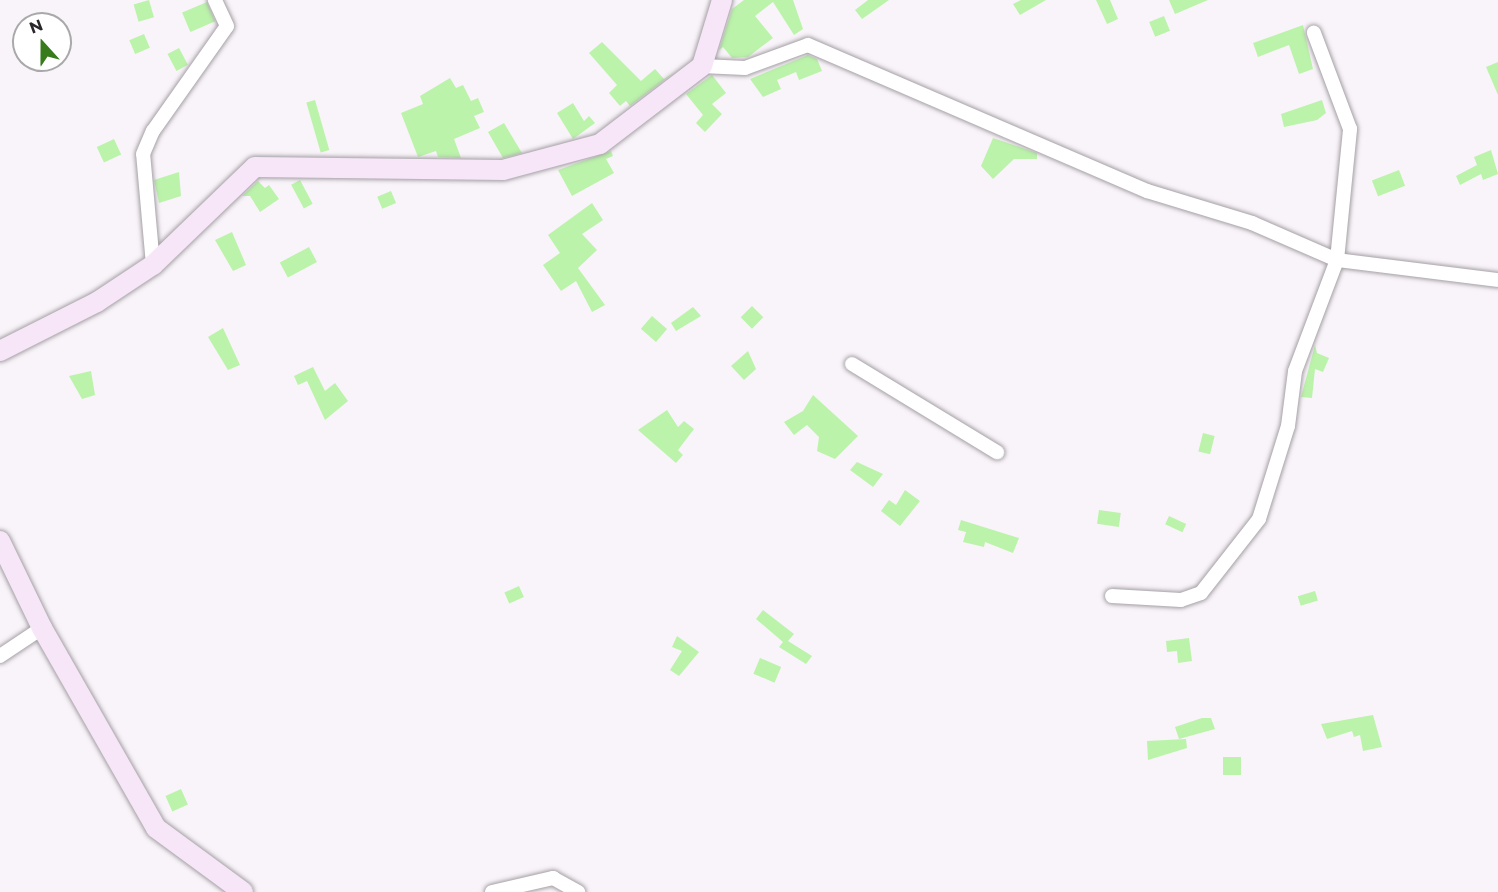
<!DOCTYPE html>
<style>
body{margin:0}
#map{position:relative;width:1498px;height:892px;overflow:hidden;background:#f9f4f9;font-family:Montserrat,sans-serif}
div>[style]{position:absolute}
.building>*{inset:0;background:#bbf3aa;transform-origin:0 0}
.roads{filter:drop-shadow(0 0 2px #a4a0a5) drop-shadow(0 0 2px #a4a0a5)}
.street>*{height:14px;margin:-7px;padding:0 7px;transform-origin:7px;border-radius:7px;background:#fff}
.secondary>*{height:20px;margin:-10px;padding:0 10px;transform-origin:10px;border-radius:10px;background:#f6e6f8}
span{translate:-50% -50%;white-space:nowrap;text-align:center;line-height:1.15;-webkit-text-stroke:6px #fff;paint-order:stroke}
.north{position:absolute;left:12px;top:12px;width:60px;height:60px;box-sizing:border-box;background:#fff;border:2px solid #a9a9a9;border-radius:50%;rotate:339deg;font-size:16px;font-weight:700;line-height:24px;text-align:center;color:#292729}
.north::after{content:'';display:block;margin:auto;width:21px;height:27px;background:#387b1b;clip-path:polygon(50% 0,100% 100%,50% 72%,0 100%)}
</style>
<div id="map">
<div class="building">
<i style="left:149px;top:0;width:18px;height:16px;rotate:74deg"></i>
<i style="clip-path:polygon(744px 0,793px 0,803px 29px,794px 35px,773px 2px,755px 16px,773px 38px,748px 57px,732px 58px,723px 47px,719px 50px,732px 9px)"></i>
<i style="clip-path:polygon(868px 0,889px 0,862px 19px,855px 10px)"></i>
<i style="clip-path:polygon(1021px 0,1046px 0,1020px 15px,1013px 4px)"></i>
<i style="clip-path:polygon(1096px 0,1110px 0,1118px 19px,1107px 24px)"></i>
<i style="clip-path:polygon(1169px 0,1208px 0,1175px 14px)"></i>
<i style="left:207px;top:2px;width:21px;height:27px;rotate:67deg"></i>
<i style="left:1164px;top:16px;width:16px;height:16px;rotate:68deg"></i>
<i style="clip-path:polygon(1303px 25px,1313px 69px,1299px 74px,1289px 45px,1258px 57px,1253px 43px)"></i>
<i style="left:144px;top:34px;width:15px;height:16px;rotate:67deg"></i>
<i style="clip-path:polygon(602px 42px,641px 81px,655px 69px,664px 79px,675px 72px,630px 106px,626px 101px,620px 106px,609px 93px,617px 85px,589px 53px)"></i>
<i style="left:179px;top:48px;width:19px;height:13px;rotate:62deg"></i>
<i style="clip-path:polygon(808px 55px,817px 59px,822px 71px,799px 80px,796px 72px,777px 80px,781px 89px,763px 97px,750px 79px)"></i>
<i style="clip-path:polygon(1498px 62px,1498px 95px,1486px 67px)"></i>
<i style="clip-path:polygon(712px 75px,726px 93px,712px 104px,722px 114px,705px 132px,696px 123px,703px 115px,686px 94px)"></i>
<i style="clip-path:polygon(450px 78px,456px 88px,463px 85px,471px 101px,478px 98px,484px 112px,474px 116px,480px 128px,454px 139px,461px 158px,438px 157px,436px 151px,418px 157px,401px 113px,423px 104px,420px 96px)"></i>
<i style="left:315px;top:100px;width:52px;height:9px;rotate:74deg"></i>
<i style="clip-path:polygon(1322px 100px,1326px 113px,1317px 120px,1284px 127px,1281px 114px)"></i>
<i style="clip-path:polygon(573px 103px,584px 121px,589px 116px,595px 123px,573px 139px,557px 113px)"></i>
<i style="clip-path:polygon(504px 123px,522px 153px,503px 158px,488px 132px)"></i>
<i style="clip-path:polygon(993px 138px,1037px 153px,1037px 159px,1014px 159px,993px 179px,981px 166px)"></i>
<i style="left:114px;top:139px;width:17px;height:19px;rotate:65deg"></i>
<i style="clip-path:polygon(1491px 150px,1498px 174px,1483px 180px,1481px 174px,1460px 185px,1456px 176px,1477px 165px,1474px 157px)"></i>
<i style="clip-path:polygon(611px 151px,613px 156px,606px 159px,614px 173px,572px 196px,558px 170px)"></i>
<i style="left:1399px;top:170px;width:17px;height:29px;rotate:69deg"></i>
<i style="clip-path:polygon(179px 172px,181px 196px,159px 203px,154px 180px)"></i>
<i style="left:300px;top:180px;width:27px;height:10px;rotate:62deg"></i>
<i style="clip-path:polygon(258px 181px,265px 188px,269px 185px,279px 199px,260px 212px,250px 196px,242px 196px)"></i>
<i style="left:391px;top:191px;width:13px;height:15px;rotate:67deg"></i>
<i style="clip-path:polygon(592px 203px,603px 220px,582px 234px,597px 250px,578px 268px,605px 305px,592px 312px,576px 281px,561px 291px,543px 265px,560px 253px,548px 235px)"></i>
<i style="clip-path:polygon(232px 232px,246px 265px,233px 271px,215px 240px)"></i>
<i style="left:309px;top:247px;width:17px;height:33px;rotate:62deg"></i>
<i style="left:752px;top:306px;width:16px;height:16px;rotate:45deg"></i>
<i style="clip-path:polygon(693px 307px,701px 316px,676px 331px,671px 323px)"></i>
<i style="left:652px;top:316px;width:20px;height:17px;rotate:41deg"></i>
<i style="clip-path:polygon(223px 328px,240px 365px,228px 370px,208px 337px)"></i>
<i style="clip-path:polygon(1315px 345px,1317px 353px,1329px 358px,1323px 372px,1315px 369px,1312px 398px,1301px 397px)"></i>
<i style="clip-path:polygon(748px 351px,756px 369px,744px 380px,731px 366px)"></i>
<i style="clip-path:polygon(313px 367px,325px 391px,335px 383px,348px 401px,325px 420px,307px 381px,298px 385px,294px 376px)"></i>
<i style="clip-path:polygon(91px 371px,95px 395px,82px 399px,69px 376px)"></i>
<i style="clip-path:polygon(813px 395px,858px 436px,835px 459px,817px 451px,819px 437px,807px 425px,794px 435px,784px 422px,803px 411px)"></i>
<i style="clip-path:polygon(667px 410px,678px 427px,684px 421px,694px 429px,678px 450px,683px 455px,676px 463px,638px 430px)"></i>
<i style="left:1203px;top:433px;width:12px;height:19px;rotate:14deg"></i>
<i style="clip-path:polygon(857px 462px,883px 474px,873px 487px,850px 470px)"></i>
<i style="clip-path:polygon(905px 490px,920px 501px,900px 526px,881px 511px,889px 500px,896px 505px)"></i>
<i style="left:1099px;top:510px;width:22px;height:14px;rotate:8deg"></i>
<i style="left:1169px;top:516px;width:19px;height:9px;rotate:25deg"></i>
<i style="clip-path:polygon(961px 520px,1019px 538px,1013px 553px,985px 542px,984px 547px,963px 542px,966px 532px,958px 530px)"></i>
<i style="left:519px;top:586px;width:12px;height:16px;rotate:66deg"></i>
<i style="left:1315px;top:591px;width:10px;height:18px;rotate:73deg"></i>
<i style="clip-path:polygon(763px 610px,794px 634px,788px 641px,812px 656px,806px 664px,779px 647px,783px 642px,756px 619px)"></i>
<i style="clip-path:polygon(677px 636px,699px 652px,679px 676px,670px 670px,682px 651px,672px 647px)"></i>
<i style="clip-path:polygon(1189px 638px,1192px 661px,1178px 663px,1177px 651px,1167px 652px,1166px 641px)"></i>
<i style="left:760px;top:658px;width:23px;height:17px;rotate:23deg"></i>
<i style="clip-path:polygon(1373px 715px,1382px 747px,1363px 751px,1360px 735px,1354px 737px,1352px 731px,1327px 739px,1321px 724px)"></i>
<i style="clip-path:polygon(1202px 718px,1211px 718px,1215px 729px,1179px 739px,1175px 727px)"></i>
<i style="clip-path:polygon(1186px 739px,1187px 748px,1148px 760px,1147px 741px)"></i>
<i style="left:1223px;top:757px;width:18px;height:18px"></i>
<i style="left:181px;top:789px;width:17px;height:17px;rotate:66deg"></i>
</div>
<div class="roads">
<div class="street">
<i style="left:702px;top:66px;width:43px;rotate:2.7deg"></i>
<i style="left:745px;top:68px;width:67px;rotate:-20.1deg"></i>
<i style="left:808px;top:45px;width:369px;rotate:23.3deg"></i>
<i style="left:1147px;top:191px;width:110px;rotate:16.9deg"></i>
<i style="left:1252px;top:223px;width:93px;rotate:23.5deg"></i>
<i style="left:1337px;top:260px;width:162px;rotate:7.1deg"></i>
<i style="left:153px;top:265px;width:111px;rotate:-95.1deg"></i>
<i style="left:143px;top:154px;width:25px;rotate:-67deg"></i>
<i style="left:153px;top:131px;width:128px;rotate:-54.8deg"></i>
<i style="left:227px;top:26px;width:29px;rotate:-115deg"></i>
<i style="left:852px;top:364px;width:170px;rotate:31.3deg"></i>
<i style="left:1112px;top:596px;width:69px;rotate:3.3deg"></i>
<i style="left:1181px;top:600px;width:21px;rotate:-19deg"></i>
<i style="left:1201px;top:593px;width:94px;rotate:-51.9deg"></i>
<i style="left:1259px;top:519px;width:97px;rotate:-72.7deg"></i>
<i style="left:1288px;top:426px;width:55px;rotate:-82.7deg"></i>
<i style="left:1295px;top:371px;width:119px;rotate:-69.3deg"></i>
<i style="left:1337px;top:260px;width:132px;rotate:-84.3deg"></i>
<i style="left:1350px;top:129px;width:103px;rotate:-110.6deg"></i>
<i style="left:0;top:656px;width:50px;rotate:-33.7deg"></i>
<i style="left:492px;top:892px;width:63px;rotate:-12.9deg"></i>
<i style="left:553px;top:878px;width:29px;rotate:29deg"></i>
</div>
<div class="secondary">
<i style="left:0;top:351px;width:109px;rotate:-26.8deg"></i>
<i style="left:97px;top:302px;width:67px;rotate:-33.5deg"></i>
<i style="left:153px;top:265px;width:141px;rotate:-43.9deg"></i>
<i style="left:255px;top:167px;width:248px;rotate:0.7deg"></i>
<i style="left:503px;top:170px;width:100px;rotate:-15deg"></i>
<i style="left:600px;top:144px;width:128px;rotate:-37.4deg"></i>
<i style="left:702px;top:66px;width:69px;rotate:-73.1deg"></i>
<i style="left:0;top:541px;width:97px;rotate:64.2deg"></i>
<i style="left:42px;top:628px;width:230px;rotate:60.3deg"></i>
<i style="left:156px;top:828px;width:108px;rotate:36.3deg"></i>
</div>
</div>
<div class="north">N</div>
</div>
